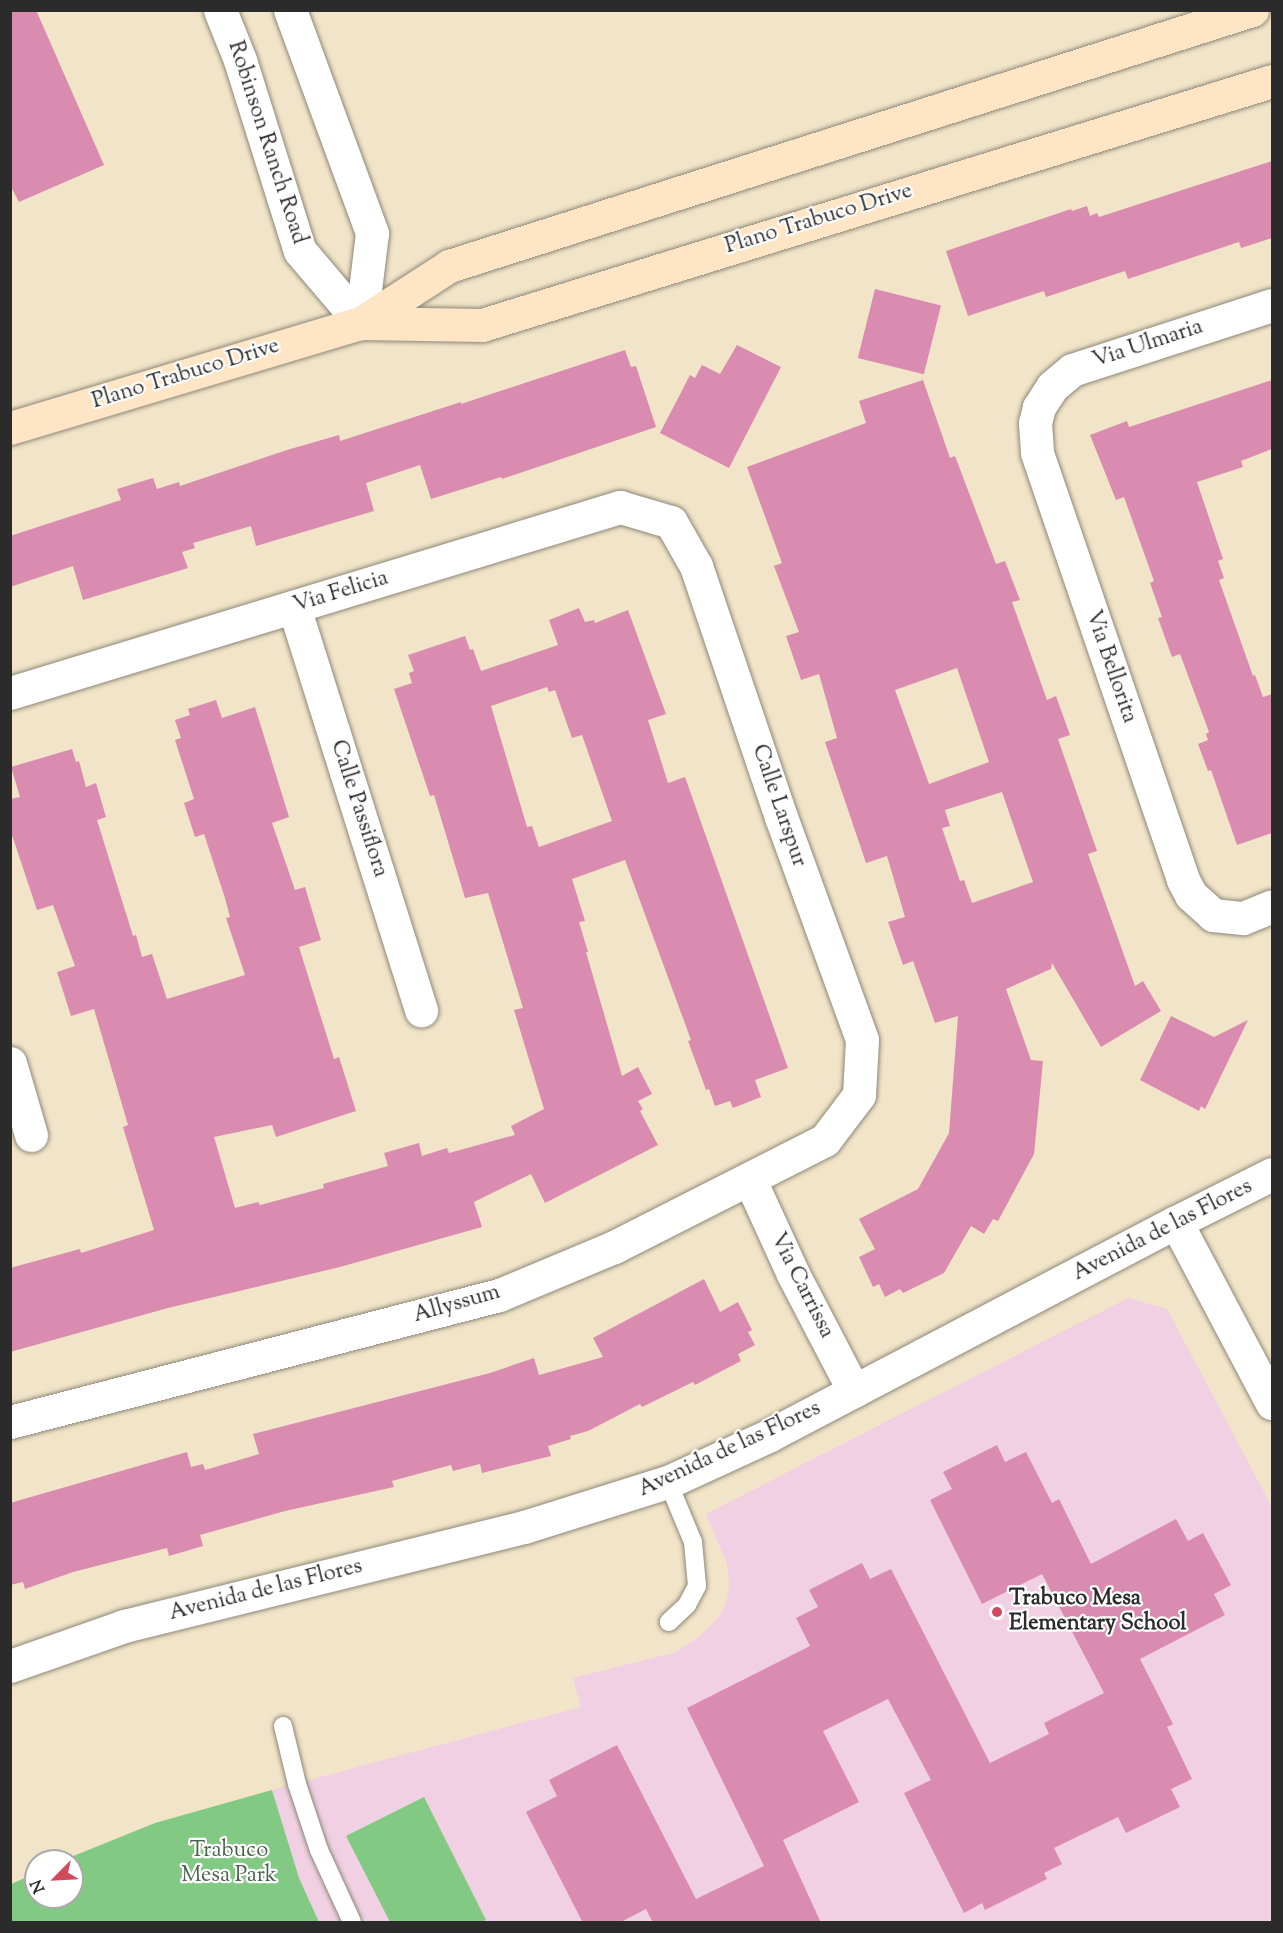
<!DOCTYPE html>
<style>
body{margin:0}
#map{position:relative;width:1283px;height:1933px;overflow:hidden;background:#f1e4c8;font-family:"Sorts Mill Goudy",serif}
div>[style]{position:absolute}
.built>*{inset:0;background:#f1d0e4}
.green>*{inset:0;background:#82c984}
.building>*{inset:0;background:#d98cb0;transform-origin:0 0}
.roads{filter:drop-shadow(0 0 2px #8e887a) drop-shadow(0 0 2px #8e887a)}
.service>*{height:18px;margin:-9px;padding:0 9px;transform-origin:9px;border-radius:9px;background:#fff}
.minor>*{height:33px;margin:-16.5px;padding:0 16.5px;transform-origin:16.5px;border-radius:16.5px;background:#fff}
.tertiary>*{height:33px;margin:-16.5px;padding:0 16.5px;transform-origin:16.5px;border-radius:16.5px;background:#fff}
.secondary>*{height:33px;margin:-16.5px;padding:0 16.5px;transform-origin:16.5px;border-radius:16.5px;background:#fee5c5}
.dots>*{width:16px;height:16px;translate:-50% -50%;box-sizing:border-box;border:3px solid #fff;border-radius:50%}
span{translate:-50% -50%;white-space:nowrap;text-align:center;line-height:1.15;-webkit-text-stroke:4.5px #fff;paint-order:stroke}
.street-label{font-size:22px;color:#2b2b2b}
.poi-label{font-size:22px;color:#2b2b2b;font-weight:700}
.left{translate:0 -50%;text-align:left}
.park-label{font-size:22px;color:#49624a}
.frame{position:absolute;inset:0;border:12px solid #2b2b2b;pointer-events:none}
.north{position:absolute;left:24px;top:1849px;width:60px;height:60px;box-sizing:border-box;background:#fff;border:2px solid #aaa;border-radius:50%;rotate:246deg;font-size:16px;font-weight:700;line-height:24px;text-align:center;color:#2b2b2b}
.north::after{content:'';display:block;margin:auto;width:21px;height:27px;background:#d1495b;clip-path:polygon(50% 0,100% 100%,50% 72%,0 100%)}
</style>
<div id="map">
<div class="built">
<i style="clip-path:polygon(1128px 1298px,1167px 1309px,1272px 1507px,1272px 1922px,319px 1922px,299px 1878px,272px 1790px,581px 1707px,573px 1678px,673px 1653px,696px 1639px,717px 1619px,726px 1604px,729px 1586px,727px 1564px,706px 1514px)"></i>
</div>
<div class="green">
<i style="clip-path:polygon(272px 1790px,299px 1878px,319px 1922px,11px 1922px,11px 1884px,36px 1873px,36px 1897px,72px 1897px,72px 1861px,61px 1861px,155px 1823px)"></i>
<i style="clip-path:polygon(424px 1797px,486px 1920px,481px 1922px,390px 1922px,346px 1836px)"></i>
</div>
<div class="building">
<i style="clip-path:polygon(10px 10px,36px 10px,104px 165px,19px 202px,10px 185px)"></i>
<i style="clip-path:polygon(1272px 161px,1272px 238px,1241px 248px,1239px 242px,1128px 279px,1125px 271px,1046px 297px,1044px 291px,968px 316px,946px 251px,1071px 209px,1072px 211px,1087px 206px,1090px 216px,1097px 213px,1099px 217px)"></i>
<i style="left:875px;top:289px;width:68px;height:71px;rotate:14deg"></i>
<i style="clip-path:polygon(737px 345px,781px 367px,729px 468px,660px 433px,690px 375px,695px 378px,702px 365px,720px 374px)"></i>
<i style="clip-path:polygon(625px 350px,631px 367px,636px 366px,656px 427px,502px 479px,501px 477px,431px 499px,420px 465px,366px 483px,374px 511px,256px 546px,251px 526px,193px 543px,195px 548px,182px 552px,188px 568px,83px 600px,73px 566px,10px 587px,10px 536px,121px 500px,117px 489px,153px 478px,157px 489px,179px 482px,180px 486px,287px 450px,339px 435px,340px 441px,461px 402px,461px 404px)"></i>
<i style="clip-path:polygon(evenodd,923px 380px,950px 458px,955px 456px,996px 564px,1005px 561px,1020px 600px,1012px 602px,1047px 700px,1056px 696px,1070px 735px,1058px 739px,1097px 851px,1088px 854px,1135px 986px,1143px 981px,1161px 1011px,1101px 1047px,1052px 963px,1051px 969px,1006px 989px,1031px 1060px,1043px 1061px,1034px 1154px,998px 1221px,993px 1219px,984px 1234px,971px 1226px,944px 1273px,903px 1293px,900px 1289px,885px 1297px,879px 1284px,873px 1287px,859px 1257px,875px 1249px,859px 1219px,918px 1189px,949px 1133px,958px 1016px,935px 1023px,913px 961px,903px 965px,888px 922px,905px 917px,887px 856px,866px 863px,825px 742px,837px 738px,819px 674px,801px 680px,786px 636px,799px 632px,774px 566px,782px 563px,747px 467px,866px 423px,859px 401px,923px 380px,957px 668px,989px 762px,929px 784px,895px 690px,957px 668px,923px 380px,1002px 792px,1033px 882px,972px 903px,964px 880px,960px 881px,942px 828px,950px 826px,945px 810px,1002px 792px)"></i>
<i style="clip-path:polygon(1272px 380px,1272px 449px,1241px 461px,1243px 467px,1197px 482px,1223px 559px,1218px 561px,1224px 578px,1219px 580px,1253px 676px,1255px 675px,1263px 697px,1272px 694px,1272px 833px,1237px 845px,1211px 770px,1208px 771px,1198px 744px,1208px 740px,1206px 734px,1209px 732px,1180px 654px,1172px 657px,1158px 618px,1162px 617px,1150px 583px,1154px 581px,1124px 497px,1116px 500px,1090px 435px,1127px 421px,1129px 427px)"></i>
<i style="clip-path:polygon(evenodd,579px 608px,585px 622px,594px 620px,595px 623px,628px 610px,666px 714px,648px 720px,668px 783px,685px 777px,788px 1068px,755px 1080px,761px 1097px,733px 1108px,730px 1101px,715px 1106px,709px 1089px,706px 1090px,688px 1041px,691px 1040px,625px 860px,572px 879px,585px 921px,579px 922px,588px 952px,586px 952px,622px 1076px,638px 1067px,652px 1094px,638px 1101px,643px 1109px,640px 1111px,658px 1145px,545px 1203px,531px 1174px,474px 1202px,482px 1227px,340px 1267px,168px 1308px,10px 1352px,10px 1268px,80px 1249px,81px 1253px,154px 1230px,123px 1127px,128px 1125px,94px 1009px,71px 1016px,57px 972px,75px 966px,53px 905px,37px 910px,10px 829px,10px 799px,20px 797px,11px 767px,72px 749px,76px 762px,79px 761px,86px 787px,96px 783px,106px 817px,97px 820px,133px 936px,136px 935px,142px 957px,152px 954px,167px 999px,245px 975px,226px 918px,230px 917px,225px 898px,204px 834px,195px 837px,184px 803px,194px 799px,175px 740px,181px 738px,175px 720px,190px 715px,188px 709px,216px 700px,222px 718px,255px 707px,289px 817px,272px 823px,295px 890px,305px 887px,321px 940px,299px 947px,334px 1059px,339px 1057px,356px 1111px,276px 1137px,272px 1125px,214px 1137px,235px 1208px,258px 1202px,260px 1205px,324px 1188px,323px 1184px,388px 1166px,384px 1153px,419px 1143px,422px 1156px,447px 1148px,449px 1153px,515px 1135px,511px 1126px,544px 1109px,514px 1010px,523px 1008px,488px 893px,465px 898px,434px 795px,430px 796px,394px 689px,412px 683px,409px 673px,414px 671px,408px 655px,465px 636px,470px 650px,473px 649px,481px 671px,558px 645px,549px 620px,579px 608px,547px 687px,549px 692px,555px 690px,572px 738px,582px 735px,612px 821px,539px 847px,532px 826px,527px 827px,491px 706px,547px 687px)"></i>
<i style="clip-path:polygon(1171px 1016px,1214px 1037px,1248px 1020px,1205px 1109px,1201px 1106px,1199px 1111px,1140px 1080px)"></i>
<i style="clip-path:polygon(704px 1279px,720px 1312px,738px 1302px,752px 1330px,748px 1332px,755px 1345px,738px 1354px,741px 1361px,695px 1385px,693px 1382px,642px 1407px,640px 1404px,588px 1431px,570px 1436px,571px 1439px,548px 1446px,551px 1456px,482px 1473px,480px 1464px,453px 1471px,451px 1465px,392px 1481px,394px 1487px,285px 1511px,200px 1535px,203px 1546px,169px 1556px,167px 1548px,73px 1572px,25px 1589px,23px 1582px,10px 1585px,10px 1503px,187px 1452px,191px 1467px,203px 1464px,205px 1470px,259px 1454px,253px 1434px,490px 1373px,534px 1358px,539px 1375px,603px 1357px,593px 1338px)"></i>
<i style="clip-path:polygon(997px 1445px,1005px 1462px,1026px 1452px,1052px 1503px,1059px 1499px,1091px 1564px,1176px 1519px,1188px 1541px,1203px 1533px,1231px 1585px,1214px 1594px,1225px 1615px,1140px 1659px,1173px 1724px,1167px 1727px,1192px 1779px,1171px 1789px,1180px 1807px,1126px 1833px,1118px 1817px,1054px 1848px,1062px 1864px,1044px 1873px,1047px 1879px,985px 1910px,982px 1903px,964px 1913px,904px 1793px,931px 1780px,888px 1699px,823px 1731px,859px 1802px,783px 1840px,821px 1923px,649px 1923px,652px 1921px,646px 1909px,619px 1923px,583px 1923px,526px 1812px,557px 1796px,549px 1780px,617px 1745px,696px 1899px,764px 1866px,687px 1708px,810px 1646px,796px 1618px,818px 1607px,809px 1590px,862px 1563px,870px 1579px,891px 1569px,990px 1763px,1049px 1734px,1044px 1723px,1104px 1693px,1042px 1574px,982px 1604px,930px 1500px,952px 1489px,943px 1472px)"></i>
</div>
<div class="roads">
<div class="service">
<i style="left:668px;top:1482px;width:65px;rotate:67.4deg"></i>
<i style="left:693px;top:1542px;width:44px;rotate:84.8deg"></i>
<i style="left:697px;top:1586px;width:21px;rotate:118deg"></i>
<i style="left:687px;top:1605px;width:25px;rotate:137deg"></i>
<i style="left:283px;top:1726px;width:60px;rotate:76.4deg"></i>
<i style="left:297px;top:1784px;width:70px;rotate:71.6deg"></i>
<i style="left:319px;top:1850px;width:79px;rotate:65.4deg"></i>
</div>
<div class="minor">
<i style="left:1272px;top:305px;width:210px;rotate:162deg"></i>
<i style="left:1072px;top:370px;width:26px;rotate:140deg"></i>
<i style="left:1052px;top:387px;width:24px;rotate:123deg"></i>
<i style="left:1039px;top:407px;width:16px;rotate:104deg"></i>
<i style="left:1035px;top:423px;width:30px;rotate:86deg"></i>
<i style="left:1037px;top:453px;width:451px;rotate:71.1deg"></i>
<i style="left:1183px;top:880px;width:17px;rotate:62deg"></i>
<i style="left:1191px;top:895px;width:30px;rotate:42deg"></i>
<i style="left:1213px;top:915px;width:30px;rotate:6deg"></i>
<i style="left:1243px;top:918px;width:31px;rotate:-22deg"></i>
<i style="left:294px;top:607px;width:423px;rotate:72.5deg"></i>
<i style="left:10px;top:693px;width:638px;rotate:-16.96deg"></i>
<i style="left:620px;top:507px;width:53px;rotate:16.4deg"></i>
<i style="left:671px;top:522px;width:51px;rotate:60.4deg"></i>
<i style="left:696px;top:566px;width:265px;rotate:71.3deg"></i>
<i style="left:781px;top:817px;width:237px;rotate:70deg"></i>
<i style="left:862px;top:1040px;width:55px;rotate:93.1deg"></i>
<i style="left:859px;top:1095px;width:56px;rotate:127.1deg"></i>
<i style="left:825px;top:1140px;width:237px;rotate:153.1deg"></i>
<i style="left:614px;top:1247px;width:125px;rotate:157.3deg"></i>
<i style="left:499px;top:1295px;width:505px;rotate:165.44deg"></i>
<i style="left:10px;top:1063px;width:75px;rotate:73.7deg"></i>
<i style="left:750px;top:1180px;width:103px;rotate:65.4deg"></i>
<i style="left:793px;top:1274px;width:132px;rotate:62.5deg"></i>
<i style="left:1176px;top:1222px;width:107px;rotate:-26.6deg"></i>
</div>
<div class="tertiary">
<i style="left:220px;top:10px;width:54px;rotate:68.2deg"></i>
<i style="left:240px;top:60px;width:200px;rotate:72.6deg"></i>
<i style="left:300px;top:251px;width:94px;rotate:49.7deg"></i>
<i style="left:290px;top:10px;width:238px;rotate:69.8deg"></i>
<i style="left:372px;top:233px;width:91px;rotate:97deg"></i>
<i style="left:10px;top:1666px;width:121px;rotate:-19.3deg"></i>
<i style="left:124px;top:1626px;width:412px;rotate:-13.9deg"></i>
<i style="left:524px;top:1527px;width:151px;rotate:-17.4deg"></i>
<i style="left:668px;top:1482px;width:112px;rotate:-24.7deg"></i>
<i style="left:770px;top:1435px;width:458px;rotate:-27.7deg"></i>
<i style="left:1176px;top:1222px;width:205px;rotate:62.1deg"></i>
</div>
<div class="secondary">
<i style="left:361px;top:323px;width:121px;rotate:0.9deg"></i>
<i style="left:482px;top:325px;width:827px;rotate:-17.16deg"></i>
<i style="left:10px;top:428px;width:366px;rotate:-16.7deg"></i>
<i style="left:361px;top:323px;width:105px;rotate:-32.9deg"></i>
<i style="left:449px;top:266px;width:843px;rotate:-17.68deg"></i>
</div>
</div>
<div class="dots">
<i style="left:997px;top:1612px;background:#d1495b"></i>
</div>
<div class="street-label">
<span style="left:266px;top:143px;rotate:72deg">Robinson Ranch Road</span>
<span style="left:819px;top:220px;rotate:-17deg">Plano Trabuco Drive</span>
<span style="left:1148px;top:345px;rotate:-18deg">Via Ulmaria</span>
<span style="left:186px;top:375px;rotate:-17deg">Plano Trabuco Drive</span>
<span style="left:341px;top:593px;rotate:-17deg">Via Felicia</span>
<span style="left:1110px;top:667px;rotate:71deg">Via Bellorita</span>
<span style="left:778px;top:806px;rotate:71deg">Calle Larspur</span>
<span style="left:358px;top:809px;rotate:72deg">Calle Passiflora</span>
<span style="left:1163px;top:1231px;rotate:-27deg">Avenida de las Flores</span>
<span style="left:801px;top:1286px;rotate:63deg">Via Carrissa</span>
<span style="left:457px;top:1305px;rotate:-16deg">Allyssum</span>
<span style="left:730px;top:1450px;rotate:-25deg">Avenida de las Flores</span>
<span style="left:266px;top:1591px;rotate:-14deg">Avenida de las Flores</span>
</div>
<div class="poi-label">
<span class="left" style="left:1009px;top:1612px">Trabuco Mesa<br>Elementary School</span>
</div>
<div class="park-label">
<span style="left:229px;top:1864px">Trabuco<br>Mesa Park</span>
</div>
<div class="frame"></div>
<div class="north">N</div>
</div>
